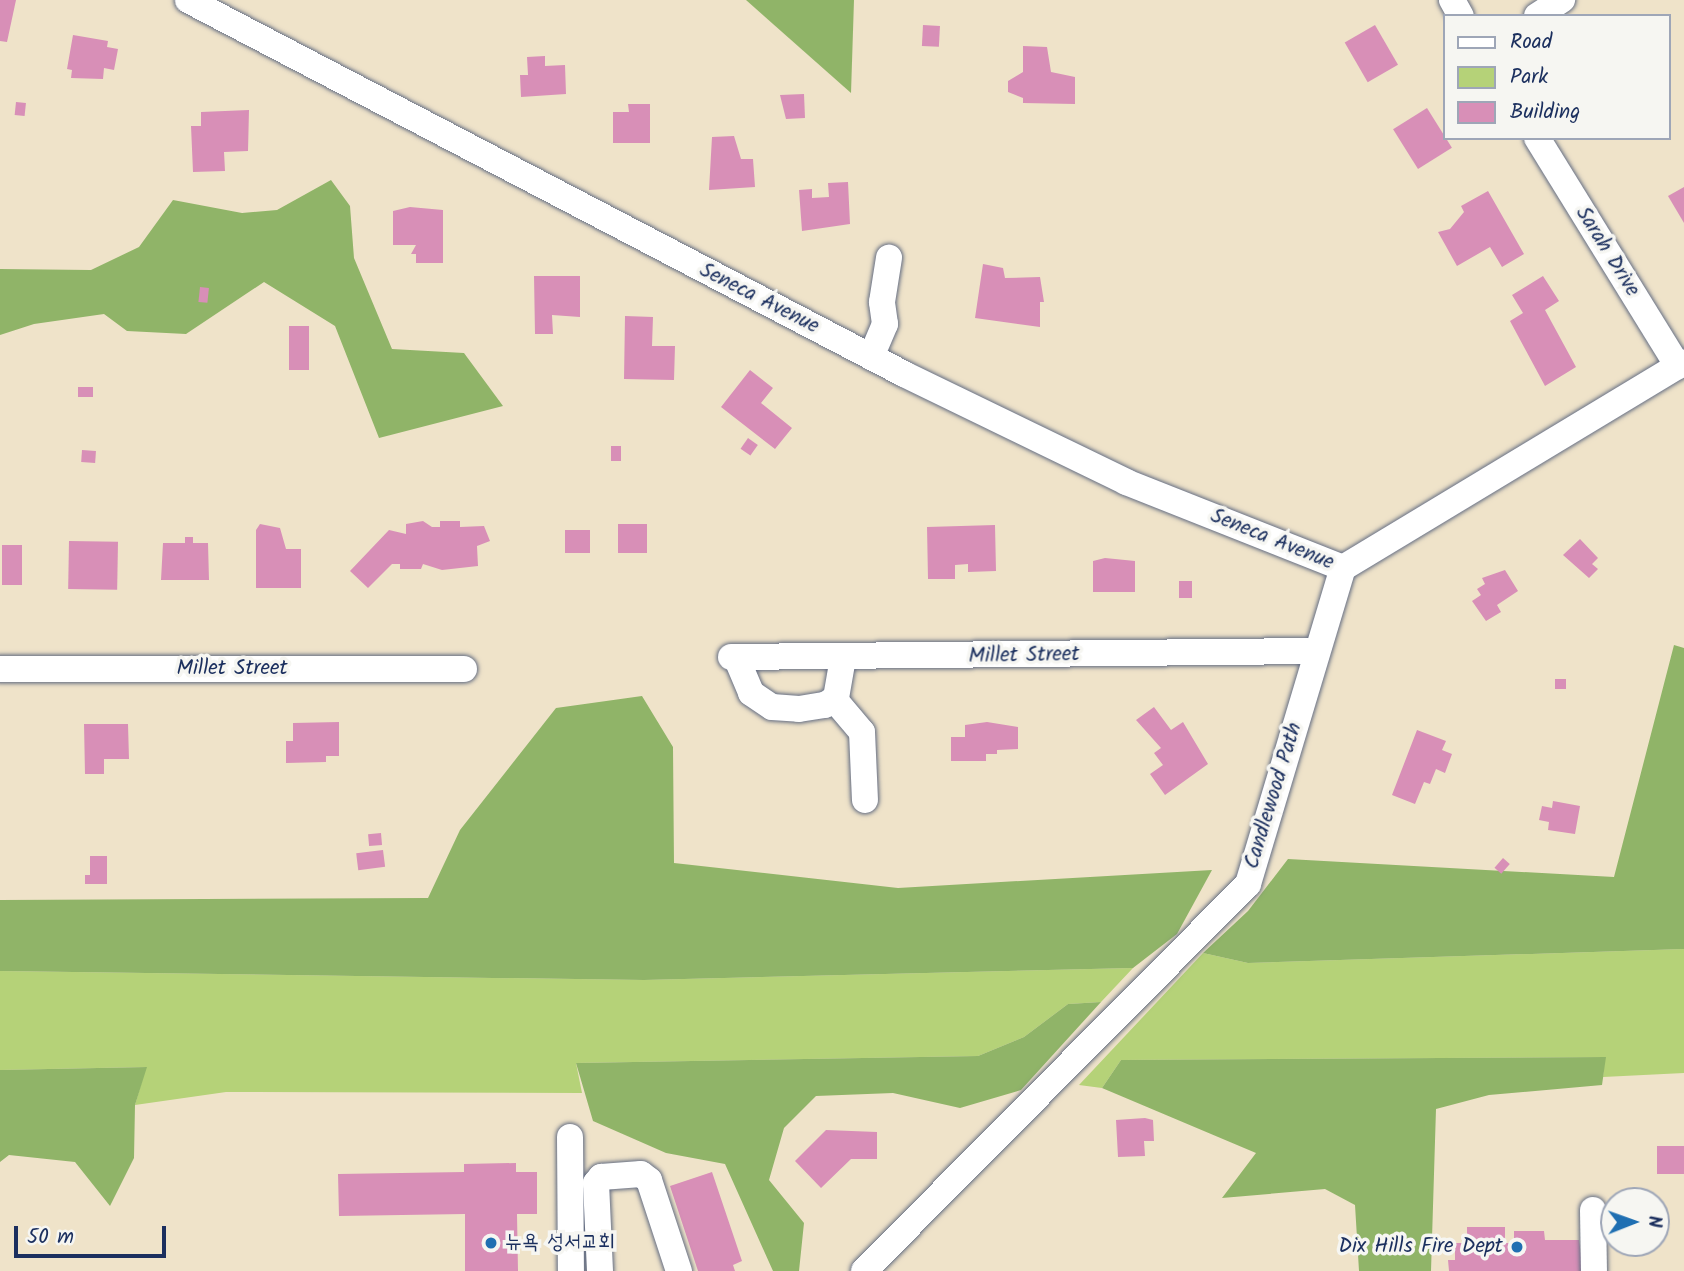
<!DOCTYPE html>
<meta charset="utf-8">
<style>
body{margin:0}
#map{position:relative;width:1684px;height:1271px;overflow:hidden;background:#efe3c9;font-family:Kalam,"Poor Story",sans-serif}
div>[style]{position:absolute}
.green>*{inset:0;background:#b5d278}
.forest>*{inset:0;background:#90b468}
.building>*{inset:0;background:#d88fb7;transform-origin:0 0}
.roads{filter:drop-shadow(0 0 2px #656e83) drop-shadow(0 0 2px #656e83)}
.minor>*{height:26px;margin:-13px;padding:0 13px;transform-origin:13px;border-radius:13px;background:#fff}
.dots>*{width:19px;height:19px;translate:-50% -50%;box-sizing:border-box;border:4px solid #f6f6f2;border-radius:50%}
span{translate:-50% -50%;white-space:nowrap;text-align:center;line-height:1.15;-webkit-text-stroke:7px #f6f6f2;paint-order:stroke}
.street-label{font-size:21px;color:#1b2f5e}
.poi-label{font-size:21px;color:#1b2f5e}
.left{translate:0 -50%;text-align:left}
.right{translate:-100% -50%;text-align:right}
.legend{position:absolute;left:1443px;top:14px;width:228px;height:126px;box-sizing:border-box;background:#f6f6f2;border:2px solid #9ea6b7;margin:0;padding:9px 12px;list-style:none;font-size:21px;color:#1b2f5e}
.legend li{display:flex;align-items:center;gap:14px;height:35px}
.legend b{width:35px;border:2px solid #9ea6b7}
.north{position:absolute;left:1600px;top:1187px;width:70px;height:70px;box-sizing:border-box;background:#f6f6f2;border:2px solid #9ea6b7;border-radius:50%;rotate:89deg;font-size:19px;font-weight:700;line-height:28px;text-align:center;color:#1b2f5e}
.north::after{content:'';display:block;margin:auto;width:24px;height:32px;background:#1f6fb2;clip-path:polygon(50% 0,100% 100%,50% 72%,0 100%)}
.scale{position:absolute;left:14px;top:1226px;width:152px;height:32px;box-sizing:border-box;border:4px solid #1b2f5e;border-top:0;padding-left:9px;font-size:21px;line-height:24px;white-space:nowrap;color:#1b2f5e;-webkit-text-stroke:5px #f6f6f2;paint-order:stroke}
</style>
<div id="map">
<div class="green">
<i style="clip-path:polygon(1684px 949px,1684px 1073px,1603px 1077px,1605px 1057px,1121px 1060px,1102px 1088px,1079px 1085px,1203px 953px,1248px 963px)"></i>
<i style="clip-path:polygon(1133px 968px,1101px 1002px,1068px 1004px,1024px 1037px,978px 1056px,576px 1063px,582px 1093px,226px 1092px,135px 1105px,146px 1067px,0 1070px,0 971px,644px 980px)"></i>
</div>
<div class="forest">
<i style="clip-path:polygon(746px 0,854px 0,851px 93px)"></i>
<i style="clip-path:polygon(331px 180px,350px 206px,354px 258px,392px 349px,464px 353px,503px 406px,379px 438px,335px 326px,264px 282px,186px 334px,127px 331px,104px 314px,34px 324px,0 335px,0 269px,91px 270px,139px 247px,173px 200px,242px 213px,277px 210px)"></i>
<i style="clip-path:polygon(1674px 645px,1684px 648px,1684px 949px,1248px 963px,1203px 953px,1248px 911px,1288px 859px,1614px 877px)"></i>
<i style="clip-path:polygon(642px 696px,673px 747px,674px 863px,898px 888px,1212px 870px,1177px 934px,1133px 968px,644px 980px,0 971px,0 900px,428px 898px,460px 830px,556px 708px)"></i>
<i style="clip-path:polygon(1101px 1002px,1021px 1090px,960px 1108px,893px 1093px,816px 1096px,784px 1128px,769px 1180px,804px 1223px,799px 1271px,773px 1271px,725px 1164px,666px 1153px,593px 1121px,576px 1063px,978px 1056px,1024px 1037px,1068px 1004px)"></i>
<i style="clip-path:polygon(1606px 1057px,1602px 1085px,1489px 1095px,1436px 1109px,1431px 1271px,1359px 1271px,1355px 1205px,1325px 1189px,1222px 1198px,1256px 1153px,1102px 1088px,1121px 1060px)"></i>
<i style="clip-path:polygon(147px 1067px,135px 1105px,134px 1158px,110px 1206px,75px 1162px,9px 1155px,0 1162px,0 1070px)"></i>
</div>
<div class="building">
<i style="clip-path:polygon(0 0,16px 0,7px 42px,0 41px)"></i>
<i style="left:923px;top:25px;width:17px;height:21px;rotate:3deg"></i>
<i style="left:1375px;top:25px;width:46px;height:35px;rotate:60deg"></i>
<i style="clip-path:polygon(73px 35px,108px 41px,107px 47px,118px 49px,114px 70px,104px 68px,103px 79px,71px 78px,72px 70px,67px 69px)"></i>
<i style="clip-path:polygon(1023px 46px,1047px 47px,1051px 72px,1075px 77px,1075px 104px,1023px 103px,1023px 98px,1008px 92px,1008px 81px,1023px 72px)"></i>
<i style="clip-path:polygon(545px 56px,545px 66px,565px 65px,566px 94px,521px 97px,520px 75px,528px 75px,527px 57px)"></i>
<i style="clip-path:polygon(804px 94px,805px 118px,786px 119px,780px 95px)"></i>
<i style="left:16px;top:102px;width:10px;height:13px;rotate:6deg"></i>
<i style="clip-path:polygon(628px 104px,650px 104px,650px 143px,613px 143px,613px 112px,629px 112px)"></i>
<i style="left:1427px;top:108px;width:47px;height:40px;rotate:58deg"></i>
<i style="clip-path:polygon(249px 110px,248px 151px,224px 152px,225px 171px,193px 172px,191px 126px,201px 126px,201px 112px)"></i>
<i style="clip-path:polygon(734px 136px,741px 159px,753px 159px,755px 187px,709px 190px,712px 137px)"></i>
<i style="clip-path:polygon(848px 182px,850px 224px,802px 231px,799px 190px,812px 189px,812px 198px,829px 197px,828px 183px)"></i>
<i style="clip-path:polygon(1684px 187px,1684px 223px,1668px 196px)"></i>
<i style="clip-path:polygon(1488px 191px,1524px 254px,1502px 267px,1490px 247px,1457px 266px,1438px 232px,1450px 229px,1464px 212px,1461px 206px)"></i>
<i style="clip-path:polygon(410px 207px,443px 210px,443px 263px,416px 263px,416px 254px,411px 254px,416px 245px,393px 245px,393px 211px)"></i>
<i style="clip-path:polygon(983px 264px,1003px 268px,1005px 278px,1040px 277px,1044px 302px,1040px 302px,1040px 327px,975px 318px)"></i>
<i style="clip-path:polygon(534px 276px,580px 276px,580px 317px,552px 315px,553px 334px,535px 334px)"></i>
<i style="clip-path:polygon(1543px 276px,1559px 301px,1545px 310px,1576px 367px,1545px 386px,1510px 321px,1523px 313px,1512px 295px)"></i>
<i style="left:200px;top:287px;width:9px;height:15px;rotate:6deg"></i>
<i style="clip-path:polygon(625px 316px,653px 317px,652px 346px,675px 346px,674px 380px,624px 379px)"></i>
<i style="left:289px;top:326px;width:20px;height:44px"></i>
<i style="clip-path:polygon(750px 370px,773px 388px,761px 403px,792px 428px,775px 449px,721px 407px)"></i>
<i style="left:78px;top:387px;width:15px;height:10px"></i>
<i style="left:748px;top:438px;width:12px;height:13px;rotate:35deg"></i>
<i style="left:611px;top:446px;width:10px;height:15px"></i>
<i style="left:82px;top:450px;width:14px;height:12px;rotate:4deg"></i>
<i style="clip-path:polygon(423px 521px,432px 527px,440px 527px,440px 521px,460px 521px,460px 527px,484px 526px,490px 541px,477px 546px,478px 566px,442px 570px,423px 564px,421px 569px,400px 569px,400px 564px,392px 564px,368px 588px,350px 571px,389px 530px,406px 534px,406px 524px)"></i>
<i style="clip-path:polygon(260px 524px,280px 528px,286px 549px,301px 549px,301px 588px,256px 588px,256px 530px)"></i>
<i style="left:647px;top:524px;width:29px;height:29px;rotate:90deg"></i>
<i style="clip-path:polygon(995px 525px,996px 571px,968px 572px,968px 564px,955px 565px,955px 579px,928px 579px,927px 527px)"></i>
<i style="left:565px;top:530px;width:25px;height:23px"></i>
<i style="clip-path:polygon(185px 537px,193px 537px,193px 543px,208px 543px,209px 580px,161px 580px,163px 543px,185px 543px)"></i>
<i style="clip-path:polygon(1580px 539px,1598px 558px,1592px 564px,1598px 569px,1589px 578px,1563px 555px)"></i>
<i style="left:69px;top:541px;width:49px;height:48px;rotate:1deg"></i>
<i style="left:22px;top:545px;width:40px;height:20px;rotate:90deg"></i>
<i style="clip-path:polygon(1105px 558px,1135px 561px,1135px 592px,1093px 592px,1093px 561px)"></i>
<i style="clip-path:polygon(1505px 570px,1518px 591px,1497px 605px,1501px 612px,1486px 621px,1472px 601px,1481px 595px,1477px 589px,1485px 584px,1482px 578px)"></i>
<i style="left:1179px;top:581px;width:13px;height:17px"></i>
<i style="left:1555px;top:679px;width:11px;height:10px"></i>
<i style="clip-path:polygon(1154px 707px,1171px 730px,1183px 722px,1208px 764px,1165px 795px,1150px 774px,1163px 765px,1154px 753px,1161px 748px,1136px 720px)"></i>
<i style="clip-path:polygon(339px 722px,339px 756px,326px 756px,326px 762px,286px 763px,286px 741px,293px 741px,293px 723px)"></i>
<i style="clip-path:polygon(987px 722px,1018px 727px,1018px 749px,997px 750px,997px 754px,986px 754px,986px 761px,951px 761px,951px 737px,965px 737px,965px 725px)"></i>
<i style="clip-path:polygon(84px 724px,128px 724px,129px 759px,104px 759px,104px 774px,85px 774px)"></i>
<i style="clip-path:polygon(1417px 730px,1446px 741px,1442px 750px,1452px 754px,1445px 773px,1436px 769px,1430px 784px,1424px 782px,1415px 804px,1392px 795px)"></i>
<i style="clip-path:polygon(1553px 801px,1580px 806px,1575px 834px,1548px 830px,1549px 822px,1539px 820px,1542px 806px,1552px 808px)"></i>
<i style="left:381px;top:833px;width:12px;height:13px;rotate:85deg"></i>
<i style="left:383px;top:850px;width:17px;height:27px;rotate:83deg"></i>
<i style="clip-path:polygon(90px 856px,107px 856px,107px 884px,85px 884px,85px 875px,90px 875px)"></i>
<i style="left:1503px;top:858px;width:9px;height:13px;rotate:41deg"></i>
<i style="clip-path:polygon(1145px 1118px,1153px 1120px,1154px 1141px,1144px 1141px,1145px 1156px,1118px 1157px,1116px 1120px)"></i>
<i style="clip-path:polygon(826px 1130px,877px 1132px,877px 1159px,851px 1159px,821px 1188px,795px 1161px)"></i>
<i style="left:1657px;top:1146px;width:27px;height:28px"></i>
<i style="clip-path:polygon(516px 1163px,516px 1172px,537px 1172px,537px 1214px,517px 1214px,518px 1271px,465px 1271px,465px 1214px,339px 1216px,338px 1174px,464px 1172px,464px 1164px)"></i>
<i style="clip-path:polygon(712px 1172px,742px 1261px,733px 1265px,735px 1271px,698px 1271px,670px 1186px)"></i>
<i style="clip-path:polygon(1467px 1227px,1505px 1227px,1505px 1243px,1514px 1243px,1514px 1231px,1544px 1231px,1545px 1240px,1579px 1240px,1583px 1271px,1449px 1271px,1448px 1260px,1455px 1260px,1455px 1243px,1467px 1243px)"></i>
</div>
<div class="roads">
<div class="minor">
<i style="left:188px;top:0;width:808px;rotate:27.58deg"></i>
<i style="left:904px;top:374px;width:247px;rotate:25.9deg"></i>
<i style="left:1126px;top:482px;width:233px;rotate:21.6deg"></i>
<i style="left:1452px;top:0;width:18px;rotate:61deg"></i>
<i style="left:1537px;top:16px;width:30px;rotate:-33deg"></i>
<i style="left:1537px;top:138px;width:268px;rotate:58.3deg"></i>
<i style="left:871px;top:357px;width:36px;rotate:-67deg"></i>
<i style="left:885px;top:324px;width:22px;rotate:-98deg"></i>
<i style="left:882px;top:302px;width:45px;rotate:-81deg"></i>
<i style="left:731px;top:657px;width:586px;rotate:-0.59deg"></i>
<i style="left:736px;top:657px;width:39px;rotate:67deg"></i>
<i style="left:751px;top:693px;width:25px;rotate:34deg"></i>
<i style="left:772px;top:707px;width:27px;rotate:4deg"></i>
<i style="left:799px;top:709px;width:26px;rotate:-9deg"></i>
<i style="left:825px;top:705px;width:13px;rotate:-32deg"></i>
<i style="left:836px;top:698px;width:41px;rotate:-80.1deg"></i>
<i style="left:0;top:669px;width:464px"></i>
<i style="left:834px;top:699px;width:43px;rotate:49.7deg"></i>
<i style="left:862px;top:732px;width:68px;rotate:87.5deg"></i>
<i style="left:570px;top:1137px;width:134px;rotate:89.6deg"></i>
<i style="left:1593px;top:1210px;width:61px;rotate:89.1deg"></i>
<i style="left:600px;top:1271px;width:88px;rotate:-92.6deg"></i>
<i style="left:596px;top:1183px;width:8px;rotate:-50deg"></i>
<i style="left:601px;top:1177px;width:40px;rotate:-4.3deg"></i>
<i style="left:641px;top:1174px;width:10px;rotate:37deg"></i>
<i style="left:649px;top:1180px;width:96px;rotate:71.8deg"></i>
<i style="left:864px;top:1271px;width:545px;rotate:-45.22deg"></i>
<i style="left:1248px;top:884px;width:330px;rotate:-73.3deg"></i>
<i style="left:1343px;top:568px;width:398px;rotate:-31.1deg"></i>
</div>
</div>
<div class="dots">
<i style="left:491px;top:1243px;background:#1f6fb2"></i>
<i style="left:1517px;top:1247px;background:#1f6fb2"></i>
</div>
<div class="street-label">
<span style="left:1607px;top:252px;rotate:58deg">Sarah Drive</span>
<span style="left:759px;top:299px;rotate:27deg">Seneca Avenue</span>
<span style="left:1272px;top:540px;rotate:22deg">Seneca Avenue</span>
<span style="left:1024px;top:656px;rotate:-1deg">Millet Street</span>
<span style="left:232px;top:669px">Millet Street</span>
<span style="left:1274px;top:796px;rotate:-73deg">Candlewood Path</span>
</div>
<div class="poi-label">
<span class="left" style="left:505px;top:1243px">뉴욕 성서교회</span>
<span class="right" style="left:1503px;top:1247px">Dix Hills Fire Dept</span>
</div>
<ul class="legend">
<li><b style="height:9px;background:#fff"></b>Road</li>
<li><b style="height:19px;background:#b5d278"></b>Park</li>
<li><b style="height:19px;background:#d88fb7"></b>Building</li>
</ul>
<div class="north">N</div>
<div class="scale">50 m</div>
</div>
